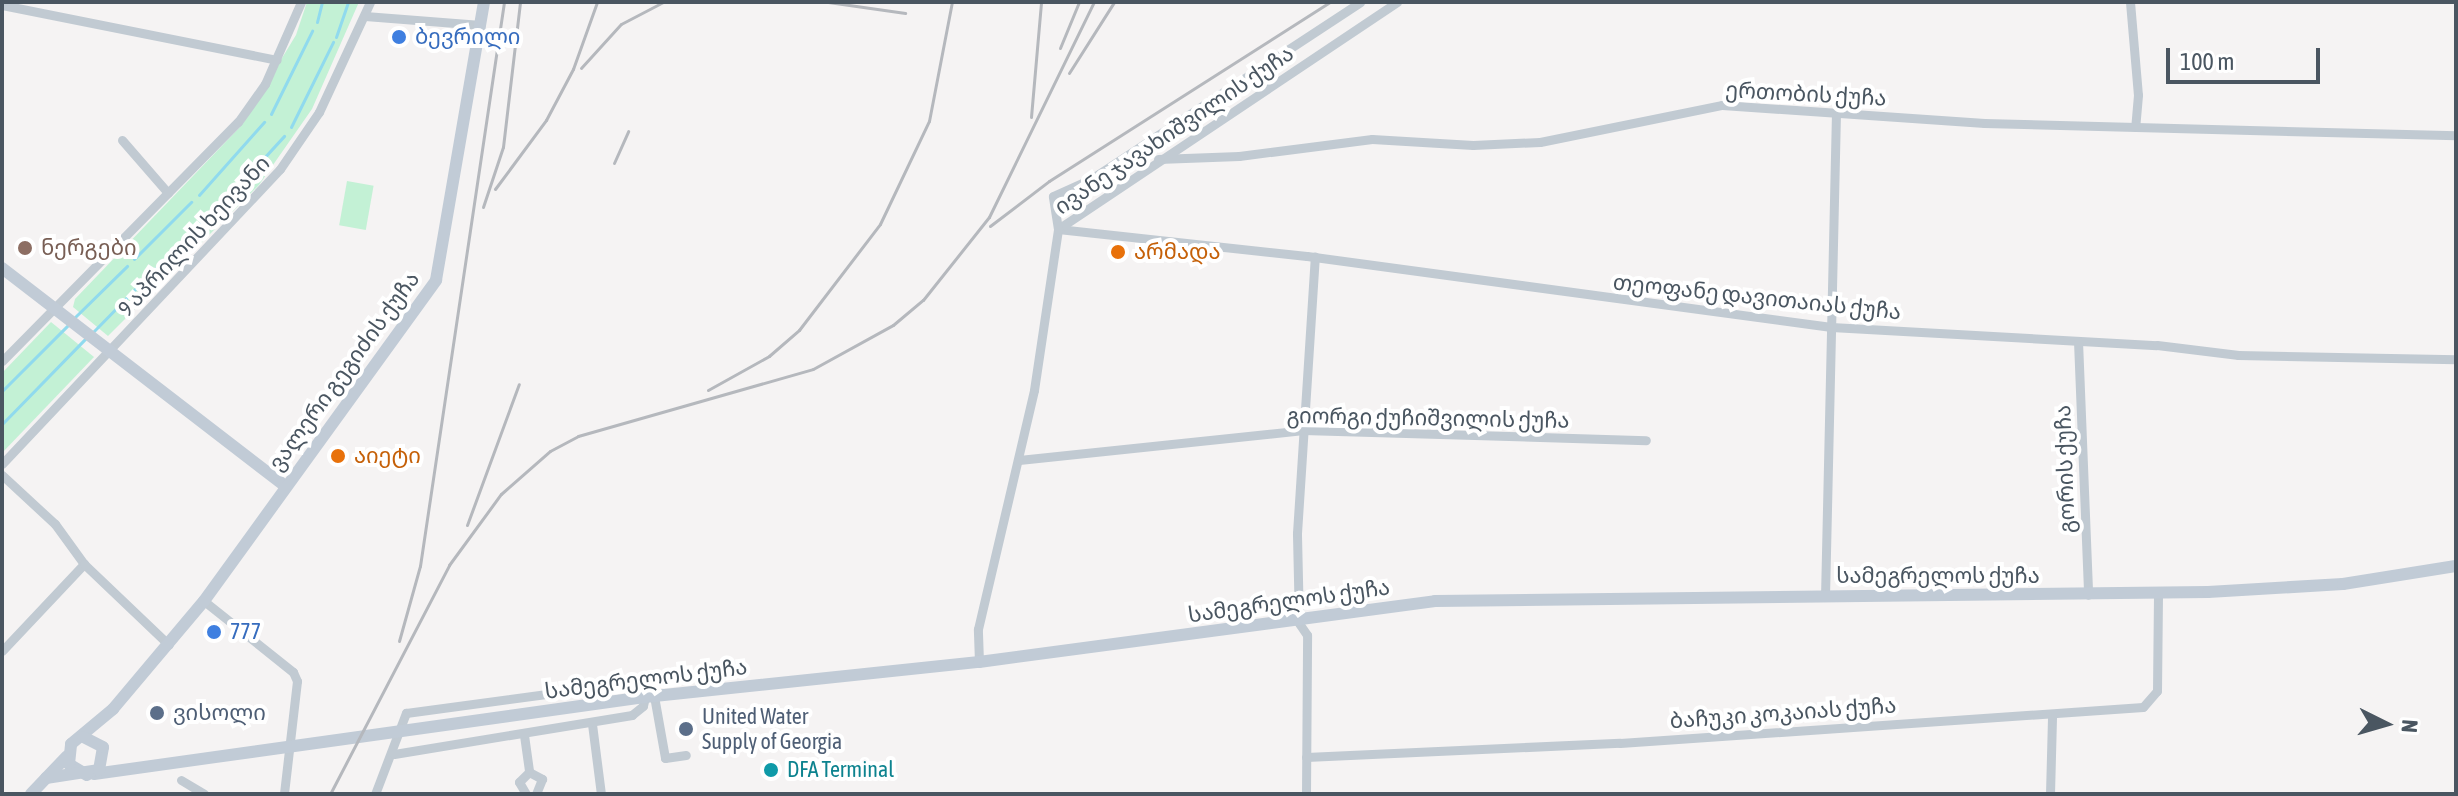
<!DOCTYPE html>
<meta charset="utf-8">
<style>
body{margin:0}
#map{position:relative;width:2458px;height:796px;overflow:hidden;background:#f5f3f3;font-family:"Asap Condensed","Noto Sans Georgian",sans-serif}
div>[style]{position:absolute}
.green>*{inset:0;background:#c3f1d5;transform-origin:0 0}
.stream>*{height:3px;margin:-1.5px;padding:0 1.5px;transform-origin:1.5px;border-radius:1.5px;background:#90daee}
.street>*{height:9px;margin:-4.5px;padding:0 4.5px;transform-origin:4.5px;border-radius:4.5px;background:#c1cad2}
.secondary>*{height:12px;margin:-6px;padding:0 6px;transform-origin:6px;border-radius:6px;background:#c1cbd6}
.rail>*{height:3px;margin:-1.5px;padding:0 1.5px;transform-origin:1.5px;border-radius:1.5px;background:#b5b8bd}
.dots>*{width:22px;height:22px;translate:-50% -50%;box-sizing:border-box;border:4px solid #fff;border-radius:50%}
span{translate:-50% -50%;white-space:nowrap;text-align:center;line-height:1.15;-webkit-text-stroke:8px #fff;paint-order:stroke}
.shop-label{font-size:22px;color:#366cbe}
.left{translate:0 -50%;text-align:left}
.street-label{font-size:22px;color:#4a5661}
.education-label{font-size:22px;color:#785e54}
.food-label{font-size:22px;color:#c56008}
.service-label{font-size:22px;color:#4e5e75}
.culture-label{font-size:22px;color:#0d838f}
.frame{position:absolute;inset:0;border:4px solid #4a5661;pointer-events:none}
.north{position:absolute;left:2346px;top:684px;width:80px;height:80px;-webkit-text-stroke:6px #fff;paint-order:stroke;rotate:95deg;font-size:22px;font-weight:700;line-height:32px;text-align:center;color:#4a5661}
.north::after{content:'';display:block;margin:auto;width:28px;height:36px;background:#4a5661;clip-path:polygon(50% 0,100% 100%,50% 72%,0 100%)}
.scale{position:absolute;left:2166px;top:48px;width:154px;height:36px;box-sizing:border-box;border:4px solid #4a5661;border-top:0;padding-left:10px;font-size:24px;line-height:28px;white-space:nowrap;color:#4a5661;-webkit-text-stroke:6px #fff;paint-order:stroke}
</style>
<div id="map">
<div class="green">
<i style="clip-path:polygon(307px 2px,359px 2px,312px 109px,259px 185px,108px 336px,73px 307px,75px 299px,240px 127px,296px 35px)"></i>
<i style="left:347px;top:181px;width:27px;height:45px;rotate:10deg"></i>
<i style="clip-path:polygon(51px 322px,94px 357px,2px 453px,2px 373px)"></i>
</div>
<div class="stream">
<i style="left:317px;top:22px;width:21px;rotate:-76deg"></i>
<i style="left:336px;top:37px;width:37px;rotate:-71deg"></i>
<i style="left:271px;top:114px;width:93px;rotate:-63.7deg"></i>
<i style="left:291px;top:127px;width:95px;rotate:-63.7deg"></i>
<i style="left:251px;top:172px;width:49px;rotate:-47.5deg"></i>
<i style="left:199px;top:195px;width:98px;rotate:-48.3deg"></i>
<i style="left:134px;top:259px;width:81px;rotate:-45deg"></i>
<i style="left:150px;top:274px;width:132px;rotate:-45.3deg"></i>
<i style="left:75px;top:317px;width:73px;rotate:-44.4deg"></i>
<i style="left:92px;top:333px;width:71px;rotate:-45.6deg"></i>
<i style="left:2px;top:391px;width:96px;rotate:-45deg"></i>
<i style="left:2px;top:424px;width:120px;rotate:-45.7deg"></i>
</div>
<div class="street">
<i style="left:2130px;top:2px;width:93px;rotate:85.1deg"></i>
<i style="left:2138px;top:95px;width:32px;rotate:95deg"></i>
<i style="left:2px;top:5px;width:280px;rotate:11.3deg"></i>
<i style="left:365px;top:16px;width:116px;rotate:4.4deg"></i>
<i style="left:122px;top:140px;width:70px;rotate:49deg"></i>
<i style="left:1158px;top:159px;width:81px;rotate:-2.1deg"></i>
<i style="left:1239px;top:156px;width:134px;rotate:-7.3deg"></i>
<i style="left:1372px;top:139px;width:101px;rotate:3.4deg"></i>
<i style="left:1473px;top:145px;width:67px;rotate:-2.6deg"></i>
<i style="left:1540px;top:142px;width:186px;rotate:-11.5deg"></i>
<i style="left:1722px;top:105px;width:263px;rotate:3.9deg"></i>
<i style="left:1984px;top:123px;width:472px;rotate:1.5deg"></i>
<i style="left:1058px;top:229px;width:250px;rotate:6.2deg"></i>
<i style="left:1307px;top:256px;width:529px;rotate:7.72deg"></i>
<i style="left:1831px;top:327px;width:326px;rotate:3.2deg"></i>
<i style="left:2157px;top:345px;width:82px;rotate:7deg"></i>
<i style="left:2238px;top:355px;width:218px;rotate:1.1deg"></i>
<i style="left:1058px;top:229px;width:408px;rotate:-33.8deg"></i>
<i style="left:2078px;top:341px;width:254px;rotate:87.7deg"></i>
<i style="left:2px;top:361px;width:336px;rotate:-45.4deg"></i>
<i style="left:238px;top:122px;width:47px;rotate:-54.6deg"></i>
<i style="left:265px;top:84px;width:90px;rotate:-66.3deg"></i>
<i style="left:1019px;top:460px;width:286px;rotate:-6deg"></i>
<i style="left:1303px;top:430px;width:343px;rotate:1.7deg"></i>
<i style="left:2px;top:464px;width:405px;rotate:-46.7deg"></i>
<i style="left:280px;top:169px;width:69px;rotate:-55.6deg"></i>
<i style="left:319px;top:112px;width:121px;rotate:-65.1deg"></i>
<i style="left:2px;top:475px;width:72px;rotate:42.8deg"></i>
<i style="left:55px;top:524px;width:49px;rotate:54.1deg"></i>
<i style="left:1825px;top:597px;width:482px;rotate:-88.7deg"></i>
<i style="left:204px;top:601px;width:114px;rotate:38.6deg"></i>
<i style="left:293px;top:672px;width:10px;rotate:66deg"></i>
<i style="left:297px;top:681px;width:114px;rotate:96.6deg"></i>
<i style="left:2px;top:651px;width:120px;rotate:-46.7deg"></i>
<i style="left:84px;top:564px;width:117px;rotate:43.6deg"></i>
<i style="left:979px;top:662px;width:33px;rotate:-92deg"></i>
<i style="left:978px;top:629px;width:245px;rotate:-76.8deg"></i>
<i style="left:1034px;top:390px;width:163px;rotate:-81.5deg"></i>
<i style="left:1058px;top:229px;width:33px;rotate:-99deg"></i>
<i style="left:1053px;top:196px;width:42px;rotate:-24.1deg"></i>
<i style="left:1091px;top:179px;width:322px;rotate:-33.3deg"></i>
<i style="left:654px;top:696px;width:63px;rotate:79.9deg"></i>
<i style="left:665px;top:758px;width:21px;rotate:-8deg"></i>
<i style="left:592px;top:724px;width:71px;rotate:82.7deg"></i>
<i style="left:524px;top:735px;width:37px;rotate:82deg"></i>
<i style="left:1306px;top:757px;width:314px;rotate:-2.6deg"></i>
<i style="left:1620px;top:743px;width:524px;rotate:-3.94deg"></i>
<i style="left:2143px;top:707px;width:21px;rotate:-49deg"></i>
<i style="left:2157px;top:691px;width:98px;rotate:-89.4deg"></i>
<i style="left:181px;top:780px;width:27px;rotate:31deg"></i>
<i style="left:375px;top:794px;width:87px;rotate:-69.1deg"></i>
<i style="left:406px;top:713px;width:224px;rotate:-7.7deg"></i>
<i style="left:628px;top:683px;width:14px;rotate:21deg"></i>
<i style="left:641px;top:688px;width:10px;rotate:66deg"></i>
<i style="left:645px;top:697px;width:9px;rotate:103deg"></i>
<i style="left:643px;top:706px;width:14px;rotate:141deg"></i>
<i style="left:632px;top:715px;width:241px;rotate:170.7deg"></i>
<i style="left:526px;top:794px;width:14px;rotate:-120deg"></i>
<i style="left:519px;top:782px;width:14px;rotate:-45deg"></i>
<i style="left:529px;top:772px;width:15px;rotate:28deg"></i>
<i style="left:542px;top:779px;width:16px;rotate:112deg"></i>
<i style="left:1306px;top:794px;width:159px;rotate:-89.6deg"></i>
<i style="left:1307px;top:635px;width:14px;rotate:-124deg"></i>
<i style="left:1299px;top:623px;width:90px;rotate:-91.3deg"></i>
<i style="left:1297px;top:533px;width:277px;rotate:-86.3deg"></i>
<i style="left:2050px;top:794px;width:78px;rotate:-88.5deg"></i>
</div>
<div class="secondary">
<i style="left:2px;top:268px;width:357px;rotate:37.6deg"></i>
<i style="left:94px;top:774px;width:556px;rotate:-7.96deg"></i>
<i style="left:645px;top:697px;width:336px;rotate:-6deg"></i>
<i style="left:979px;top:662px;width:460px;rotate:-7.6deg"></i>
<i style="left:1435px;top:601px;width:773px;rotate:-0.67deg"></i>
<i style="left:2208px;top:592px;width:135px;rotate:-3.4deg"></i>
<i style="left:2343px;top:584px;width:114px;rotate:-9.1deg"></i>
<i style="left:87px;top:775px;width:21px;rotate:-149deg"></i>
<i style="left:69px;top:764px;width:20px;rotate:-84deg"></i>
<i style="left:71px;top:744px;width:55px;rotate:-39.8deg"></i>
<i style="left:113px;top:709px;width:141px;rotate:-49.9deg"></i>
<i style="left:204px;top:601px;width:396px;rotate:-54.1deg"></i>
<i style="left:436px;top:280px;width:282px;rotate:-80.2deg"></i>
<i style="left:46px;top:778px;width:54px;rotate:-8.6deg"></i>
<i style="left:99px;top:770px;width:23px;rotate:-80deg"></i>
<i style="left:103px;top:747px;width:22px;rotate:-153deg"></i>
<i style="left:31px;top:794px;width:52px;rotate:-46.5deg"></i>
</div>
<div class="rail">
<i style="left:828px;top:2px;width:78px;rotate:8.1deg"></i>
<i style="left:1060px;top:48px;width:50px;rotate:-67.6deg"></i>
<i style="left:581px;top:68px;width:59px;rotate:-47.7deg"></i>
<i style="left:621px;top:24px;width:47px;rotate:-27.6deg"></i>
<i style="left:1069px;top:73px;width:84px;rotate:-57.6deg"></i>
<i style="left:1031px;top:117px;width:115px;rotate:-85deg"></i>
<i style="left:614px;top:163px;width:35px;rotate:-66deg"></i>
<i style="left:495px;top:189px;width:86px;rotate:-53.5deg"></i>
<i style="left:546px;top:120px;width:58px;rotate:-62.1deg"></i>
<i style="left:573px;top:69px;width:71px;rotate:-70.3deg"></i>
<i style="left:483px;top:207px;width:63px;rotate:-71.6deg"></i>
<i style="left:503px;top:147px;width:146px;rotate:-83.3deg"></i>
<i style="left:990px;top:226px;width:74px;rotate:-37.3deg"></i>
<i style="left:1049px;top:181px;width:333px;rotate:-32.5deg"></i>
<i style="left:708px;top:390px;width:70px;rotate:-29.1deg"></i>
<i style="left:769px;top:356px;width:40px;rotate:-41deg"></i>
<i style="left:799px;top:330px;width:133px;rotate:-52.6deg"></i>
<i style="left:880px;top:224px;width:114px;rotate:-64.6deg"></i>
<i style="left:929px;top:121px;width:121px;rotate:-79.1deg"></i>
<i style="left:467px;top:525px;width:150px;rotate:-69.8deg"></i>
<i style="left:399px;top:641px;width:78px;rotate:-74.4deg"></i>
<i style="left:420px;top:566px;width:570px;rotate:-81.53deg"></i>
<i style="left:330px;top:794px;width:258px;rotate:-62.5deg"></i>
<i style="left:449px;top:565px;width:88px;rotate:-53.8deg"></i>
<i style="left:501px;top:494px;width:65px;rotate:-41.3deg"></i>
<i style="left:550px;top:451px;width:32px;rotate:-28deg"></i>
<i style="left:578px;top:436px;width:244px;rotate:-15.9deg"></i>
<i style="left:813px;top:369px;width:91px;rotate:-28.8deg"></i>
<i style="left:893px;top:325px;width:39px;rotate:-40deg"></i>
<i style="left:923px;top:300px;width:106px;rotate:-51.5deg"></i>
<i style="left:989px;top:217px;width:239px;rotate:-64deg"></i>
</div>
<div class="dots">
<i style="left:399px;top:37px;background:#3f7fe0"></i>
<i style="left:25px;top:248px;background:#8d6e63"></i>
<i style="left:1118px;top:252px;background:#e8710a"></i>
<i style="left:338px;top:456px;background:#e8710a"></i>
<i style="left:214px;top:632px;background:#3f7fe0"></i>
<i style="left:157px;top:713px;background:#5c6f8a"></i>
<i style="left:686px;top:729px;background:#5c6f8a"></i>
<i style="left:771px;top:770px;background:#0f9aa8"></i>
</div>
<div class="shop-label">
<span class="left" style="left:415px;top:37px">ბევრილი</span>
<span class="left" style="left:230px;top:632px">777</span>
</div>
<div class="street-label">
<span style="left:1806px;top:94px;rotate:3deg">ერთობის ქუჩა</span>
<span style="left:1174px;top:130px;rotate:-34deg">ივანე ჯავახიშვილის ქუჩა</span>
<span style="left:194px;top:236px;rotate:-47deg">9 აპრილის ხეივანი</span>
<span style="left:1757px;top:297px;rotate:6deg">თეოფანე დავითაიას ქუჩა</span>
<span style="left:344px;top:371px;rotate:-54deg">ვალერი გეგიძის ქუჩა</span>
<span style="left:1428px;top:418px;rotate:1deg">გიორგი ქუჩიშვილის ქუჩა</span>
<span style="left:2065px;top:469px;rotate:-92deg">გორის ქუჩა</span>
<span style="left:1938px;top:576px">სამეგრელოს ქუჩა</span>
<span style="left:1289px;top:601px;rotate:-8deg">სამეგრელოს ქუჩა</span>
<span style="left:646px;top:679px;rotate:-7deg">სამეგრელოს ქუჩა</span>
<span style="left:1783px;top:713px;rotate:-4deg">ბაჩუკი კოკაიას ქუჩა</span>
</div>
<div class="education-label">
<span class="left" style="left:41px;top:248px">ნერგები</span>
</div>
<div class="food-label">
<span class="left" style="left:1134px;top:252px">არმადა</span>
<span class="left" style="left:354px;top:456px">აიეტი</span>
</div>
<div class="service-label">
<span class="left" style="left:173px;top:713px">ვისოლი</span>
<span class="left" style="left:702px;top:729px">United Water<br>Supply of Georgia</span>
</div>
<div class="culture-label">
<span class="left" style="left:787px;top:770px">DFA Terminal</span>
</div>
<div class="frame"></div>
<div class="north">N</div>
<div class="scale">100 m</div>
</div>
